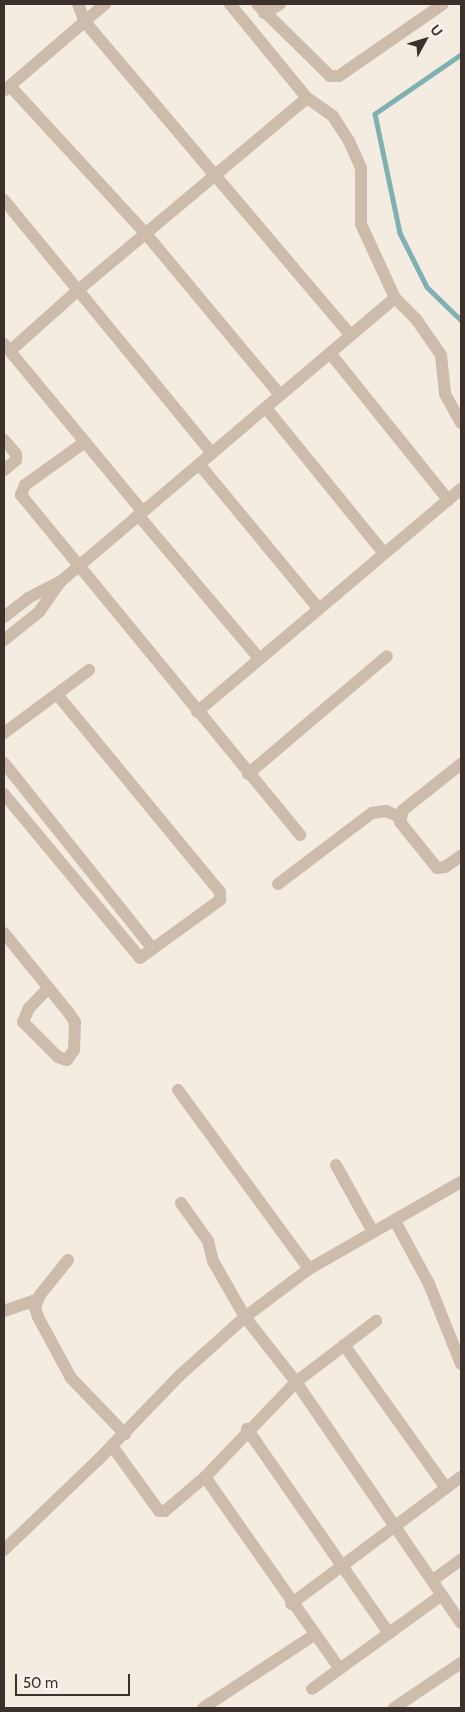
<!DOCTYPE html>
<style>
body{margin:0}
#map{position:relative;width:465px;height:1712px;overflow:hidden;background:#f4ebe1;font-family:Cabin,sans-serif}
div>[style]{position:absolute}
.stream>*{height:4.5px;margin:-2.25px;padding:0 2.25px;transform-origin:2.25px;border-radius:2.25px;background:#7fb0b2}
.minor>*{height:12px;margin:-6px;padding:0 6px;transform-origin:6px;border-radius:6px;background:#cdbbac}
span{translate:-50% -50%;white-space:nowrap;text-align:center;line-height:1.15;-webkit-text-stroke:4px #fbf5ee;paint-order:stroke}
.frame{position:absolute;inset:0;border:5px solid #3b302b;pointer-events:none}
.north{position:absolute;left:400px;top:15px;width:50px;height:50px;-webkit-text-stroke:4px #fbf5ee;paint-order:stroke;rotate:51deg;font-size:14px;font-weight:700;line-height:20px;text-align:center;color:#3b302b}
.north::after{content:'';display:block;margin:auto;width:18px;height:22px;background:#3b302b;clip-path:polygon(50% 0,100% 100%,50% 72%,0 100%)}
.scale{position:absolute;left:15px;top:1674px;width:115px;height:22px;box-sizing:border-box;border:2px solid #3b302b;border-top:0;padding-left:6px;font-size:15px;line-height:18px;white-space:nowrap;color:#3b302b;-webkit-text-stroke:4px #fbf5ee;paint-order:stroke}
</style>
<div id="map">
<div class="stream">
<i style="left:461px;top:55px;width:104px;rotate:145.5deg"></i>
<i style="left:375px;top:114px;width:122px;rotate:78.1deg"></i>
<i style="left:400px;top:233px;width:60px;rotate:63.4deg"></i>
<i style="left:427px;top:287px;width:47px;rotate:44.1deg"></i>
</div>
<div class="minor">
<i style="left:78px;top:4px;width:19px;rotate:69deg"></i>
<i style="left:85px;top:22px;width:410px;rotate:49.7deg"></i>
<i style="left:257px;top:4px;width:103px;rotate:44.6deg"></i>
<i style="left:330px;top:76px;width:9px"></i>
<i style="left:339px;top:76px;width:126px;rotate:-34.7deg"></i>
<i style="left:264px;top:13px;width:18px;rotate:-29deg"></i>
<i style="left:10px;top:86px;width:201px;rotate:47.4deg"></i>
<i style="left:146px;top:234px;width:209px;rotate:50.2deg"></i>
<i style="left:5px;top:90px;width:132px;rotate:-40.7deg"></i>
<i style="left:4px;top:200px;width:328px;rotate:50.6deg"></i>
<i style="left:395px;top:298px;width:30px;rotate:45deg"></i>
<i style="left:416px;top:319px;width:44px;rotate:55.2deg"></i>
<i style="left:441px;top:355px;width:39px;rotate:84deg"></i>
<i style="left:445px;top:394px;width:33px;rotate:61deg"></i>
<i style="left:4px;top:344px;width:217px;rotate:50.4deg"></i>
<i style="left:10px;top:351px;width:90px;rotate:-41.8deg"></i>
<i style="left:77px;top:291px;width:300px;rotate:-40deg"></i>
<i style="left:330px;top:353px;width:189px;rotate:51.2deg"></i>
<i style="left:266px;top:408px;width:187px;rotate:50.9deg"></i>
<i style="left:4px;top:440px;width:18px;rotate:49deg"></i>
<i style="left:16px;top:454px;width:6px;rotate:90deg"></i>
<i style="left:16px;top:460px;width:16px;rotate:140deg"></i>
<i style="left:85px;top:442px;width:74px;rotate:144.4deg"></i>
<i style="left:25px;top:485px;width:11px;rotate:112deg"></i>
<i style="left:21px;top:495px;width:440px;rotate:50.6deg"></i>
<i style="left:199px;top:464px;width:188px;rotate:50.4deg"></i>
<i style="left:138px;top:515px;width:187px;rotate:49.8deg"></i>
<i style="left:4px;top:617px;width:31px;rotate:-38deg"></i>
<i style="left:28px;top:598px;width:34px;rotate:-27deg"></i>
<i style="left:4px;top:640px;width:45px;rotate:-38.7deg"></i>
<i style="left:39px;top:612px;width:37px;rotate:-55deg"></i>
<i style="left:60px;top:582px;width:439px;rotate:-40.3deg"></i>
<i style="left:395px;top:298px;width:81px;rotate:-114.7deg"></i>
<i style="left:361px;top:224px;width:56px;rotate:-90deg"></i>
<i style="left:361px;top:168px;width:30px;rotate:-114deg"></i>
<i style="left:349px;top:141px;width:30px;rotate:-123deg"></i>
<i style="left:333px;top:116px;width:32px;rotate:-145deg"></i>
<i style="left:307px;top:98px;width:122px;rotate:-129.3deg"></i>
<i style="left:197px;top:712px;width:346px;rotate:-40.2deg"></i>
<i style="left:4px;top:733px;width:106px;rotate:-36.5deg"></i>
<i style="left:4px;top:763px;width:238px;rotate:51.3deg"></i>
<i style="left:461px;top:764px;width:74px;rotate:141.6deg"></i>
<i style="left:403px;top:810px;width:12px;rotate:104deg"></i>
<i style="left:400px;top:822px;width:59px;rotate:51.2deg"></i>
<i style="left:437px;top:868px;width:8px;rotate:-7deg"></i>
<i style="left:445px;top:867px;width:19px;rotate:-35deg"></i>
<i style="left:248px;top:774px;width:182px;rotate:-40.3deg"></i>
<i style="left:4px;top:794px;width:213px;rotate:50.3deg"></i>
<i style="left:140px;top:958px;width:99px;rotate:-35.9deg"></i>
<i style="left:220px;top:900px;width:8px;rotate:-90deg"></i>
<i style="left:220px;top:892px;width:256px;rotate:-129.5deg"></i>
<i style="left:278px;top:884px;width:118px;rotate:-37.1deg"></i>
<i style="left:372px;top:813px;width:14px;rotate:-8deg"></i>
<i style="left:386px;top:811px;width:15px;rotate:23deg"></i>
<i style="left:4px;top:933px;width:103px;rotate:50.9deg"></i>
<i style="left:69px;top:1013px;width:11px;rotate:56deg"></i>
<i style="left:75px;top:1022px;width:28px;rotate:92deg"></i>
<i style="left:74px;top:1050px;width:12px;rotate:125deg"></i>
<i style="left:67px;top:1060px;width:9px;rotate:-162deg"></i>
<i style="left:58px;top:1057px;width:49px;rotate:-135deg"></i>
<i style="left:23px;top:1022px;width:15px;rotate:-67deg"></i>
<i style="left:29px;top:1008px;width:28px;rotate:-46deg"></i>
<i style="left:178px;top:1090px;width:222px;rotate:53.8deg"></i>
<i style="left:336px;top:1165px;width:77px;rotate:61.1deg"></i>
<i style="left:181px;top:1203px;width:47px;rotate:54.6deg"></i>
<i style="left:208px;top:1241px;width:21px;rotate:76deg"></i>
<i style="left:213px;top:1261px;width:64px;rotate:60.3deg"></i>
<i style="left:245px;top:1317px;width:83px;rotate:51.9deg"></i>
<i style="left:296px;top:1382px;width:292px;rotate:55.6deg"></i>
<i style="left:395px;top:1221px;width:72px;rotate:61.6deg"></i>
<i style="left:429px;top:1284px;width:86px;rotate:68.2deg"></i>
<i style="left:68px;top:1260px;width:45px;rotate:128.7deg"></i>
<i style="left:40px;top:1295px;width:13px;rotate:113deg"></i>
<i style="left:35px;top:1307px;width:10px;rotate:73deg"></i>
<i style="left:38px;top:1317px;width:69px;rotate:61.6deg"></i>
<i style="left:71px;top:1378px;width:78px;rotate:46deg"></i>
<i style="left:4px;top:1311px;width:36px;rotate:-19deg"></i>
<i style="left:344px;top:1345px;width:176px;rotate:54.5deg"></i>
<i style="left:247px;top:1429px;width:249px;rotate:55.2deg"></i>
<i style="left:112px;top:1446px;width:80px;rotate:54.1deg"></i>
<i style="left:159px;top:1511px;width:6px"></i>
<i style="left:165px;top:1511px;width:52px;rotate:-40.4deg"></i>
<i style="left:205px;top:1477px;width:132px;rotate:-46.2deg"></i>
<i style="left:296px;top:1382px;width:101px;rotate:-37.3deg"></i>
<i style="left:205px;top:1477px;width:233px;rotate:54.9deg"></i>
<i style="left:4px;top:1550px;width:130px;rotate:-43.8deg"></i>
<i style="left:98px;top:1460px;width:117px;rotate:-46deg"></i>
<i style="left:179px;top:1376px;width:89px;rotate:-41.8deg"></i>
<i style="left:245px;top:1317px;width:80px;rotate:-36.9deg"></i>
<i style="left:309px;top:1269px;width:175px;rotate:-29.8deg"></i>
<i style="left:433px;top:1580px;width:34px;rotate:-36deg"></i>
<i style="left:291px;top:1604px;width:212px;rotate:-36.8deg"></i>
<i style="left:312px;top:1689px;width:160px;rotate:-35.9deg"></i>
<i style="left:203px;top:1708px;width:133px;rotate:-33.3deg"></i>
<i style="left:394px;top:1708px;width:81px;rotate:-33.9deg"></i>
</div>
<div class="frame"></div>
<div class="north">U</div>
<div class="scale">50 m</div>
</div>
